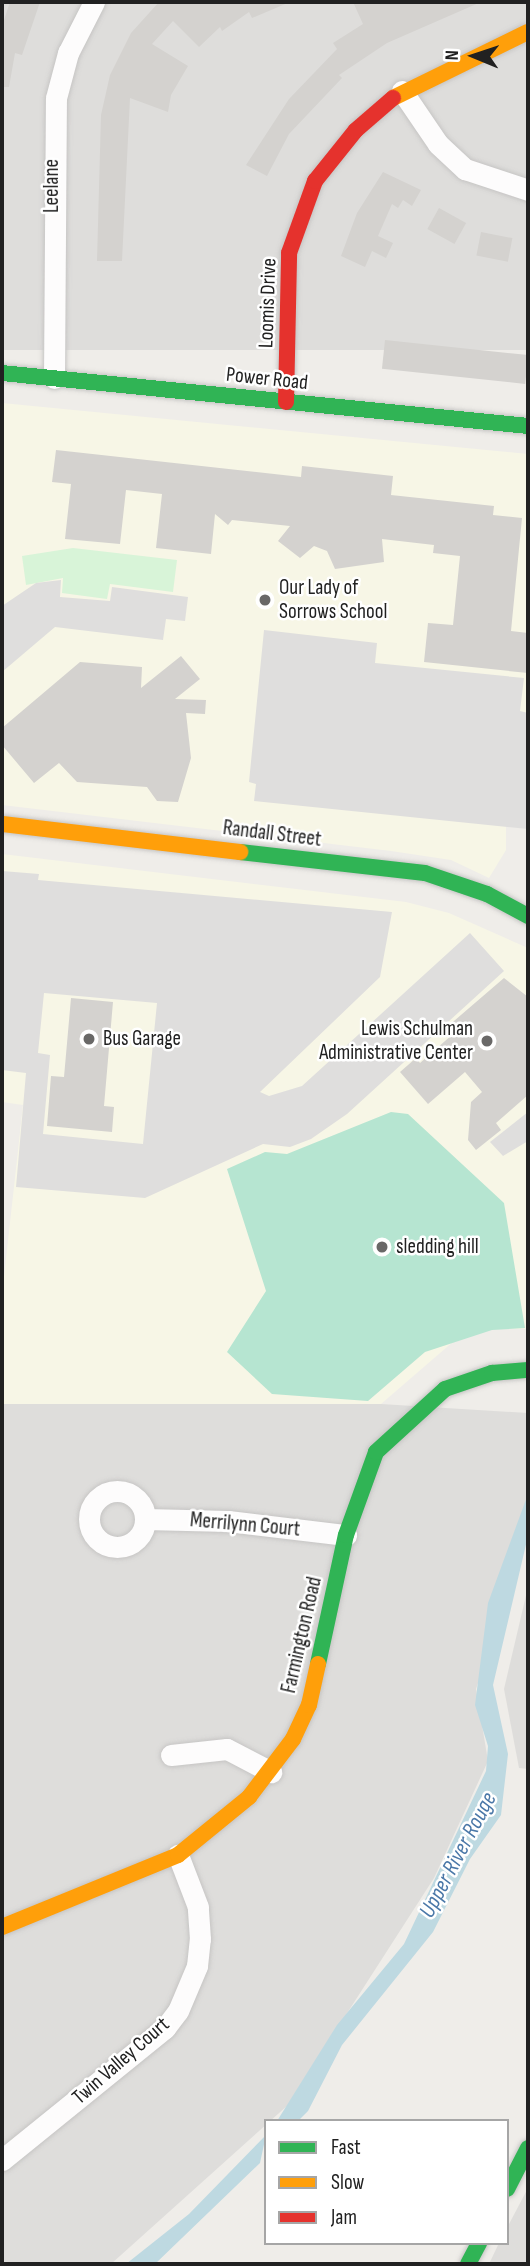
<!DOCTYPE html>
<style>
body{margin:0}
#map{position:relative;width:530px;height:2266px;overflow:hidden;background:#efede9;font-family:"Sofia Sans Condensed",sans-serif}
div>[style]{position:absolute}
.residential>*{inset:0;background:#dedddb;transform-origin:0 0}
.education>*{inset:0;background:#f7f6e6}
.park>*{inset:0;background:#d8f4d8}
.pitch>*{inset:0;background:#b6e5d1}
.parking>*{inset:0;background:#dfdedd}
.water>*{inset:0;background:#bed9e1}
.building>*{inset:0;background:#d4d2cf;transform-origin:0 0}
.roads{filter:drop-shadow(0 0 2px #c6c5c4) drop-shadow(0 0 2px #c6c5c4)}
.street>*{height:21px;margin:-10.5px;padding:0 10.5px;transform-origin:10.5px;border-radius:10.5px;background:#fdfcfc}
.street>.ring{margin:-10.5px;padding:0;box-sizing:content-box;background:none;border:21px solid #fdfcfc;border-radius:50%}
.fast>*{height:16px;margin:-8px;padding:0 8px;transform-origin:8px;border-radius:8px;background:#30b455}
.slow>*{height:16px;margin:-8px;padding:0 8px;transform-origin:8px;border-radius:8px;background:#ff9f0a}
.jam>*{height:16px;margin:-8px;padding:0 8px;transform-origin:8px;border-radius:8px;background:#e5322d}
.dots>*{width:19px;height:19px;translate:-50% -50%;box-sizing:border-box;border:4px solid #fff;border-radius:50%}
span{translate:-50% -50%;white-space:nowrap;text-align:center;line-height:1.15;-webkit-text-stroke:5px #fff;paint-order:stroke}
.street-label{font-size:21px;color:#212121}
.poi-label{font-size:21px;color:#212121}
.left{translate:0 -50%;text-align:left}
.right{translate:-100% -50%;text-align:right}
.water-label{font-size:23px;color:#4b78a8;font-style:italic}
.frame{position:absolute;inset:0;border:4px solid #212121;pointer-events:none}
.legend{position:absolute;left:264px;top:2119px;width:245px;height:126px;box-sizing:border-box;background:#fff;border:2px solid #a6a6a6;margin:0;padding:9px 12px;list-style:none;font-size:21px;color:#212121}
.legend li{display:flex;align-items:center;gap:14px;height:35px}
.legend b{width:35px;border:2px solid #a6a6a6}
.north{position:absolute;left:439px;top:21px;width:70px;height:70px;-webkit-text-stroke:5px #fff;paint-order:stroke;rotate:272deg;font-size:19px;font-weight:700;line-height:28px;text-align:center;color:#212121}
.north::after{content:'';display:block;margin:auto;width:24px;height:32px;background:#212121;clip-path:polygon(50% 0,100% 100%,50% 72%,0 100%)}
</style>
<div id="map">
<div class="residential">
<i style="left:2px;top:2px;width:526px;height:348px"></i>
<i style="clip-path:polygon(2px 1404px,381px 1404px,528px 1413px,528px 1533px,476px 1689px,488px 1761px,434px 1878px,288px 2105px,111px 2264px,2px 2264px)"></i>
<i style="clip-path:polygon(528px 1587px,528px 1769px,519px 1768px,504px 1689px)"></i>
<i style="clip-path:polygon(528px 2188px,528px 2264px,489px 2264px,499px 2243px,507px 2243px,507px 2228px)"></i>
</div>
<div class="education">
<i style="clip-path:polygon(2px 403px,528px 454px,528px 746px,506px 825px,506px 850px,489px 878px,451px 860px,391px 851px,2px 805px)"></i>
<i style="clip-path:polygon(2px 854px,406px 902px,449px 913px,528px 948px,528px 1329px,469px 1328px,381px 1404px,2px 1404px,2px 1295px,23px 1105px,2px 1102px)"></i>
</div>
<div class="park">
<i style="clip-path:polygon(73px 548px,177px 560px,173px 592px,110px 584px,107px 599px,62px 593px,63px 578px,26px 585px,22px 556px)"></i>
</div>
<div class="pitch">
<i style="clip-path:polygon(391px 1112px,408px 1114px,504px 1203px,525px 1328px,492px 1330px,425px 1352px,368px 1401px,272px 1394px,227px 1352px,266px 1291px,227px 1169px,265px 1152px,287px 1154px)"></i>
</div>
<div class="parking">
<i style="clip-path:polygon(61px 580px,60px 597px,110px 601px,112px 587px,188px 597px,185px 621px,166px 619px,163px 640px,55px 627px,2px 672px,2px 606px,36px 583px)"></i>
<i style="clip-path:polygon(264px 630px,377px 643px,375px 663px,524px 678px,520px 711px,528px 713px,528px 829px,254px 801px,256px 784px,249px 782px)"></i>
<i style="clip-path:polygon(evenodd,2px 871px,39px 874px,38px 880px,392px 912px,380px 977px,260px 1092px,269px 1096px,302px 1086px,470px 933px,504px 971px,347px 1114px,311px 1139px,290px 1147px,263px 1144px,145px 1198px,16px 1187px,26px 1073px,2px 1070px,2px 871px,44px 993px,157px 1003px,143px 1144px,43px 1134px,50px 1055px,38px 1053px,44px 993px)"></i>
<i style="clip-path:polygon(528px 1112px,528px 1141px,503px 1156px,490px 1142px)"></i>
</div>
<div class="water">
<i style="clip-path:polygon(528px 1494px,528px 1536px,493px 1685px,508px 1754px,501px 1815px,470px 1859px,433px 1932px,342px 2045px,308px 2111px,298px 2121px,277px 2121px,337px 2025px,404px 1944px,486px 1771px,488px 1746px,475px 1705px,488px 1603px)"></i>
<i style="clip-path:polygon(266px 2135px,260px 2163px,155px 2264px,126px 2264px,189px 2214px)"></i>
</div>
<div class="building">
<i style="clip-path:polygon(10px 2px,40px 2px,22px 55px,15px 53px,9px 87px,2px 87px,2px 26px)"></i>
<i style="clip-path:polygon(159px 2px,290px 2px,252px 18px,249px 12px,222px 31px,220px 27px,199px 47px,173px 21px,152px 44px,188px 66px,171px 95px,168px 112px,130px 98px,122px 261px,97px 261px,101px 115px,110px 75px,131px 33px)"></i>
<i style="clip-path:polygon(353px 2px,481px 2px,387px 43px,339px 75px,342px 78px,289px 134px,267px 176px,246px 165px,289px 99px,337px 49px,333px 43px,363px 24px)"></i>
<i style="clip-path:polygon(383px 172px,421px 190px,412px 206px,403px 200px,398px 208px,392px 204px,378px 236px,393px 243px,386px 258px,372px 251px,365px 267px,341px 256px,357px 213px)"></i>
<i style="left:439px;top:208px;width:31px;height:24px;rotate:29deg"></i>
<i style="left:481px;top:232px;width:32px;height:24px;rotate:11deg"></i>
<i style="left:385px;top:340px;width:144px;height:29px;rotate:6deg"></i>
<i style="clip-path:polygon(56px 450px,301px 477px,302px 466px,393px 476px,391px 495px,494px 506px,493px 515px,522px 518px,511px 631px,528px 633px,528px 673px,424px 662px,428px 623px,453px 625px,460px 556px,433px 553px,434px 545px,382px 539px,384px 562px,335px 569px,327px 551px,314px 546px,300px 558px,278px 541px,290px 526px,232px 520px,228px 525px,215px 514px,211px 554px,156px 548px,162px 494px,126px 490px,120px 544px,65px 539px,71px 484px,52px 482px)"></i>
<i style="clip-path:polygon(181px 656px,200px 679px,175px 699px,206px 700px,205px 714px,186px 713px,191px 758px,178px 802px,157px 801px,147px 787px,77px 782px,59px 763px,34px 783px,2px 745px,2px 728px,80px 662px,142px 667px,141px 688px)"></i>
<i style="clip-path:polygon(504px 978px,528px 997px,528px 1095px,496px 1123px,501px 1130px,476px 1150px,468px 1140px,471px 1102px,482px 1092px,465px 1072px,428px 1104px,400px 1072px,416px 1058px,420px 1063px,453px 1034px,447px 1027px)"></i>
<i style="clip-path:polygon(71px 998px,113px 1002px,104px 1106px,114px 1107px,112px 1132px,47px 1126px,51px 1076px,64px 1077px)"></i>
</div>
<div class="roads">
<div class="street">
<i style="left:402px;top:91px;width:64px;rotate:55.8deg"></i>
<i style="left:438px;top:144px;width:37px;rotate:43deg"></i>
<i style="left:465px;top:169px;width:66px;rotate:18.4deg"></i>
<i style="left:54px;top:378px;width:280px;rotate:-89.6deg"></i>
<i style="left:56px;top:98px;width:47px;rotate:-75.1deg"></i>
<i style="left:68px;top:53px;width:57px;rotate:-63deg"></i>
<i class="ring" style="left:89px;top:1491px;width:35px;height:35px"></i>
<i style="left:145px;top:1519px;width:83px;rotate:1.4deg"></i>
<i style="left:228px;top:1521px;width:119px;rotate:6.8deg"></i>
<i style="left:171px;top:1755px;width:56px;rotate:-6.1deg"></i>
<i style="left:227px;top:1749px;width:50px;rotate:27.6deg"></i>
<i style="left:2px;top:2160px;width:210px;rotate:-39deg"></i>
<i style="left:165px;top:2028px;width:21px;rotate:-53deg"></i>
<i style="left:178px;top:2011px;width:49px;rotate:-67.1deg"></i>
<i style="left:197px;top:1966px;width:27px;rotate:-84deg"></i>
<i style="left:200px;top:1939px;width:32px;rotate:-94deg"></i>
<i style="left:198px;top:1907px;width:56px;rotate:-111deg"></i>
</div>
<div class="fast">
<i style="left:2px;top:373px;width:529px;rotate:5.75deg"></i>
<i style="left:240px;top:852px;width:186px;rotate:6.5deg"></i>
<i style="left:425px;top:873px;width:65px;rotate:18.7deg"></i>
<i style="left:487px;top:894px;width:47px;rotate:28.2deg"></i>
<i style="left:318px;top:1664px;width:132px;rotate:-77.8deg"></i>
<i style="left:346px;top:1535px;width:88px;rotate:-70.1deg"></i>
<i style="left:376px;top:1452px;width:93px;rotate:-42.4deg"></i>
<i style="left:445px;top:1389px;width:50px;rotate:-18.8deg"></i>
<i style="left:492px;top:1373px;width:36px;rotate:-5deg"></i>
<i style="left:507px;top:2189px;width:46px;rotate:-62.9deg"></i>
<i style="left:468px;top:2264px;width:24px;rotate:-62deg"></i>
</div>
<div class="slow">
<i style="left:393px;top:98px;width:150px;rotate:-26.1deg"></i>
<i style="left:2px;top:824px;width:240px;rotate:6.7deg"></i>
<i style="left:2px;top:1927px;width:190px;rotate:-22.2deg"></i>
<i style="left:178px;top:1855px;width:92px;rotate:-39.2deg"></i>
<i style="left:249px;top:1797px;width:73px;rotate:-52.8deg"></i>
<i style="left:293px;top:1739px;width:38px;rotate:-65deg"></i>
<i style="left:309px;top:1705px;width:42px;rotate:-77.6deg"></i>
</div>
<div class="jam">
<i style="left:286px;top:402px;width:149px;rotate:-88.8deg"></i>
<i style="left:289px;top:253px;width:77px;rotate:-70.1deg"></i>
<i style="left:315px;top:181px;width:65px;rotate:-51.2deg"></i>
<i style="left:356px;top:130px;width:49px;rotate:-40.9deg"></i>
</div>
</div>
<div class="dots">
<i style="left:265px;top:600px;background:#696867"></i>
<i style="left:89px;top:1039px;background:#696867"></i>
<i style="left:487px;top:1041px;background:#696867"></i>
<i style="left:382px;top:1247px;background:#696867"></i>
</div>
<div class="street-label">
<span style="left:52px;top:186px;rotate:-90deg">Leelane</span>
<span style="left:268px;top:303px;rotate:-88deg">Loomis Drive</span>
<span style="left:267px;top:379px;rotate:6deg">Power Road</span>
<span style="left:272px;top:834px;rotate:7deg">Randall Street</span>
<span style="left:245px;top:1525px;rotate:5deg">Merrilynn Court</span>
<span style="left:302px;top:1635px;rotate:-77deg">Farmington Road</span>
<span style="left:121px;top:2061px;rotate:-41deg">Twin Valley Court</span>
</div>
<div class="poi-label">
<span class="left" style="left:279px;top:600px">Our Lady of<br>Sorrows School</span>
<span class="right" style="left:473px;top:1041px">Lewis Schulman<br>Administrative Center</span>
<span class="left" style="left:103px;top:1039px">Bus Garage</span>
<span class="left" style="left:396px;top:1247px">sledding hill</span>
</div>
<div class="water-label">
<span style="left:458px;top:1855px;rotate:-62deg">Upper River Rouge</span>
</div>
<div class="frame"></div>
<ul class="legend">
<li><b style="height:9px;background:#30b455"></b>Fast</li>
<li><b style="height:9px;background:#ff9f0a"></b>Slow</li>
<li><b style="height:9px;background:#e5322d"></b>Jam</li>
</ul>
<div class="north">N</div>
</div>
